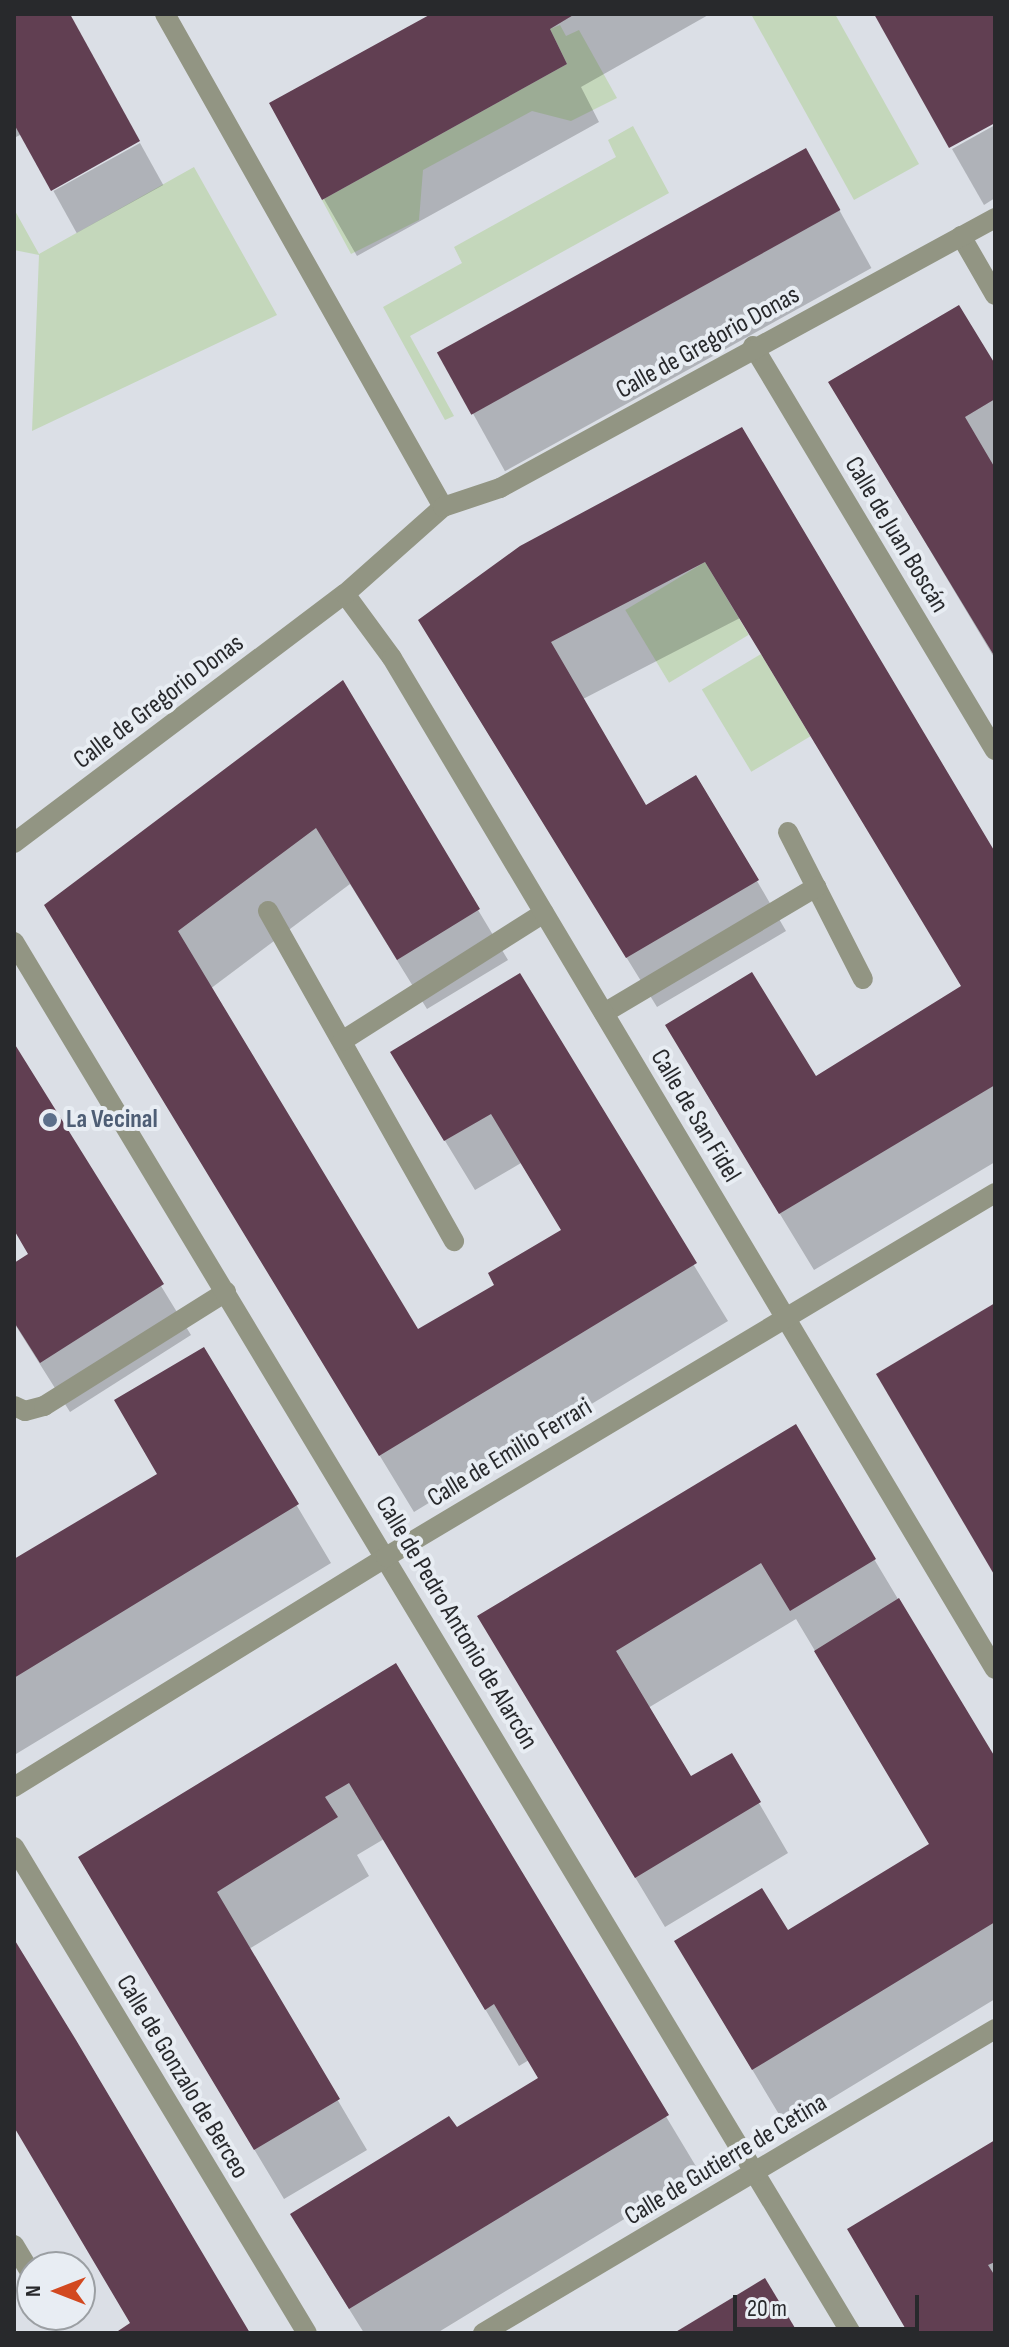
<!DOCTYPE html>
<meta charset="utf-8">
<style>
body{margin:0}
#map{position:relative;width:1009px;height:2347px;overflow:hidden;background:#dbdfe6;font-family:"Sofia Sans Condensed",sans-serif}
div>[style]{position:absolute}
.green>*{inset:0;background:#c4d7bb;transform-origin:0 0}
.shadow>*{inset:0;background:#0003;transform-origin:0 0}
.building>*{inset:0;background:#613f52;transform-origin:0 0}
.service>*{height:20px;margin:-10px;padding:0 10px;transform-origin:10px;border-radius:10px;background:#929583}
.minor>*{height:20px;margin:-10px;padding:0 10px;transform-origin:10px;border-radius:10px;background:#929583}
.dots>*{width:22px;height:22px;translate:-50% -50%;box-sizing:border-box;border:4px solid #e8edf3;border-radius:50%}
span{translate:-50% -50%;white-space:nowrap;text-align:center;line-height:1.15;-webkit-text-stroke:8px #e8edf3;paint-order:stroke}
.street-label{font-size:26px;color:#28292c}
.service-label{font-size:26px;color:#4e5e75;font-weight:700}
.left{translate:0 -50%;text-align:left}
.frame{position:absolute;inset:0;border:16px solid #28292c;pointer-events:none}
.north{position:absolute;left:16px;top:2251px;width:80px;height:80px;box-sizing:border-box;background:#e8edf3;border:2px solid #9b9fa3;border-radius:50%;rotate:270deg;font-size:22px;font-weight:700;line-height:32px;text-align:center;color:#28292c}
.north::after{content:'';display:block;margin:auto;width:28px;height:36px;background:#d24920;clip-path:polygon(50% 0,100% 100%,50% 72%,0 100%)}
.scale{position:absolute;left:733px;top:2295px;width:186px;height:36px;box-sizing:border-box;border:4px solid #28292c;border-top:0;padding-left:10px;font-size:24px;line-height:28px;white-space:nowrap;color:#28292c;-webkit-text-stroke:6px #e8edf3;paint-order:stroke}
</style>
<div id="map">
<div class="green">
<i style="clip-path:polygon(751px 14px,835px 14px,919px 164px,854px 200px)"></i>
<i style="clip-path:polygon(560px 25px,566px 36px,579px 30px,617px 98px,571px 121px,532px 111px,423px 170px,419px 220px,351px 254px,322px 200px,567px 64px,550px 29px)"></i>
<i style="clip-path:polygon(633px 126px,669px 193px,410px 336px,454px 416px,445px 420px,383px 307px,462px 263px,454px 247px,616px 157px,608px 140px)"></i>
<i style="clip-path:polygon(194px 167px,277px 315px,32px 431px,39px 255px,14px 250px,14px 209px,39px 254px)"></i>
<i style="left:705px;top:562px;width:85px;height:93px;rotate:59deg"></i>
<i style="left:761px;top:654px;width:96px;height:69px;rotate:59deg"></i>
</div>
<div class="shadow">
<i style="clip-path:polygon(14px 14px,69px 14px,22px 134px,14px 138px)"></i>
<i style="clip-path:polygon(435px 14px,710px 14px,581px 87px,599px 122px,357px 256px,324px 199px)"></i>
<i style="clip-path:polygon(995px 125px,995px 198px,984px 205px,952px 149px)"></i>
<i style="left:140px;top:143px;width:48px;height:99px;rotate:61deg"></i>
<i style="left:806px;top:150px;width:135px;height:419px;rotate:61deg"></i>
<i style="clip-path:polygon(995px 368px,995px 659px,864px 440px)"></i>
<i style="clip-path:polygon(741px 430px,995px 856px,995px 1162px,814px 1270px,696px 1076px,815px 1079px,963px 988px,740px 618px,583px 699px,646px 807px,757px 881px,786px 931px,657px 1007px,454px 678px)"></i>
<i style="clip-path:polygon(342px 683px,508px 960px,427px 1009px,350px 884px,210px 989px,419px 1333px,497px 1286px,563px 1231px,521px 1163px,475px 1190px,422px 1103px,600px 1112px,728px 1321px,414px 1512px,80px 963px)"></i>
<i style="clip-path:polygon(14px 1046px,191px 1335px,70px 1412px,14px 1323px,14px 1265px,30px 1255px,14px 1228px)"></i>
<i style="clip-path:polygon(204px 1350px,331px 1563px,16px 1754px,14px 1561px,159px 1474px)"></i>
<i style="clip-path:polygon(795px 1427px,995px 1761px,995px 1999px,786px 2126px,710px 1999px,787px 1932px,931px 1845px,796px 1619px,648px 1708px,691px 1779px,731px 1755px,788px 1853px,665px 1927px,513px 1674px)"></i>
<i style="clip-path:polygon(395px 1666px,700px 2173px,437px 2333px,364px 2333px,326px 2272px,456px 2129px,540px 2080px,529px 2060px,519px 2066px,384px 1839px,357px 1855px,369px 1876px,249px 1949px,367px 2150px,284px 2199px,114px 1915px)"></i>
<i style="clip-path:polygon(995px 2143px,995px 2333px,910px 2333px)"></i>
</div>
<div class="building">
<i style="clip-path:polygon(14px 14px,70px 14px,140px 141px,51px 191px,14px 124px)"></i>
<i style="clip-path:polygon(431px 14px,575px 14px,550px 29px,567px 64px,322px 200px,269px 103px)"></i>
<i style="clip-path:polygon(874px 14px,995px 14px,995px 123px,949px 148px)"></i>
<i style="left:806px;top:148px;width:71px;height:422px;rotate:61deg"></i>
<i style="clip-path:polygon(959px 305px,995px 364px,995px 399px,965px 417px,995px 468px,995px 657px,828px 382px)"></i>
<i style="clip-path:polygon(742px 427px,995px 852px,995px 1085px,779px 1214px,665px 1025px,752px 972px,816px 1076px,961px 986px,761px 654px,705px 562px,551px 642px,646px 805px,696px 775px,759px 880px,626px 958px,418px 620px,520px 546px)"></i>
<i style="clip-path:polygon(343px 680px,480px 909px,397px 960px,316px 828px,178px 931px,418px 1329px,494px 1285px,488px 1273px,561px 1230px,491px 1114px,444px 1141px,390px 1052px,520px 973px,697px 1263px,379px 1456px,44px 905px)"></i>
<i style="clip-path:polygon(14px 1043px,164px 1284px,40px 1363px,14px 1322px,14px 1263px,28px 1254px,14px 1230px)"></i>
<i style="clip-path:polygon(995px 1303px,995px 1576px,876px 1374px)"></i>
<i style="clip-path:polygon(204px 1347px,299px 1504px,14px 1678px,14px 1559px,157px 1474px,114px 1400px)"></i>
<i style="clip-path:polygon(796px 1424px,876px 1559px,790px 1611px,761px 1563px,616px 1651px,691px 1776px,732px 1753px,761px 1802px,635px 1878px,477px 1616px)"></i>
<i style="clip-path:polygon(899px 1598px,995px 1757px,995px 1922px,752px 2070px,674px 1941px,762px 1888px,788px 1930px,929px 1844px,814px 1651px)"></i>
<i style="clip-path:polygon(396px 1663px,669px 2115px,349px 2309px,290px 2214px,449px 2116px,457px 2127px,538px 2078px,494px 2004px,485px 2010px,349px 1783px,325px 1797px,338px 1817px,217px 1892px,340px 2099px,254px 2150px,78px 1857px)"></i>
<i style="clip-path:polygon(14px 1939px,76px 2040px,250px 2333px,115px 2333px,130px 2323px,14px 2127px)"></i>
<i style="clip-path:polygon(995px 2140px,995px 2262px,988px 2265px,995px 2276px,995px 2333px,908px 2333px,847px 2229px)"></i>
<i style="clip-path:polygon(765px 2278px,798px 2333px,674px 2333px)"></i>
</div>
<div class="service">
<i style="left:961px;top:236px;width:68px;rotate:60deg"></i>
<i style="left:788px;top:832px;width:165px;rotate:63deg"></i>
<i style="left:268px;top:911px;width:379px;rotate:60.6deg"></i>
<i style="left:604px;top:1013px;width:247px;rotate:-30.7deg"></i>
<i style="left:342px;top:1041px;width:239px;rotate:-32.4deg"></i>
<i style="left:14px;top:1406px;width:12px;rotate:24deg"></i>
<i style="left:25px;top:1411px;width:20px;rotate:-15deg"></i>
<i style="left:44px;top:1406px;width:215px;rotate:-32.1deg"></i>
<i style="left:14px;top:2245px;width:35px;rotate:59deg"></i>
<i style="left:56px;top:2315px;width:2px;rotate:63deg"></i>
</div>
<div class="minor">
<i style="left:165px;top:14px;width:566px;rotate:60.58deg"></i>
<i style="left:753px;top:346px;width:471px;rotate:59.1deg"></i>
<i style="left:345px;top:594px;width:79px;rotate:53.7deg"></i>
<i style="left:392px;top:658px;width:1177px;rotate:59.19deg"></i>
<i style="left:14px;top:843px;width:414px;rotate:-37deg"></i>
<i style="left:345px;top:594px;width:131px;rotate:-41.6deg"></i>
<i style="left:443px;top:507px;width:60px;rotate:-18.4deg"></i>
<i style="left:500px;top:488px;width:564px;rotate:-28.61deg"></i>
<i style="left:14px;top:942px;width:1623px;rotate:58.96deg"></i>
<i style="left:14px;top:1787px;width:437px;rotate:-31.7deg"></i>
<i style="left:386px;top:1557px;width:709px;rotate:-30.87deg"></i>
<i style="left:14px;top:1847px;width:567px;rotate:58.92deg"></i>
<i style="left:483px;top:2333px;width:595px;rotate:-30.7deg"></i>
</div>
<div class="dots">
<i style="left:50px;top:1120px;background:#5c6f8a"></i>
</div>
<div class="street-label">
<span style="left:708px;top:343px;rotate:-29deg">Calle de Gregorio Donas</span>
<span style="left:896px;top:535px;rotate:59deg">Calle de Juan Boscán</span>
<span style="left:159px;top:702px;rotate:-37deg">Calle de Gregorio Donas</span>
<span style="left:695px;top:1116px;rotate:59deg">Calle de San Fidel</span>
<span style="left:510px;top:1453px;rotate:-31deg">Calle de Emilio Ferrari</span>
<span style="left:456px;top:1623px;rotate:59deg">Calle de Pedro Antonio de Alarcón</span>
<span style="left:182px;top:2077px;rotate:59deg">Calle de Gonzalo de Berceo</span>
<span style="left:726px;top:2160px;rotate:-31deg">Calle de Gutierre de Cetina</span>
</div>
<div class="service-label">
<span class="left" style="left:66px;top:1120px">La Vecinal</span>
</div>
<div class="frame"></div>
<div class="north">N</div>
<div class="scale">20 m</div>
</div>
